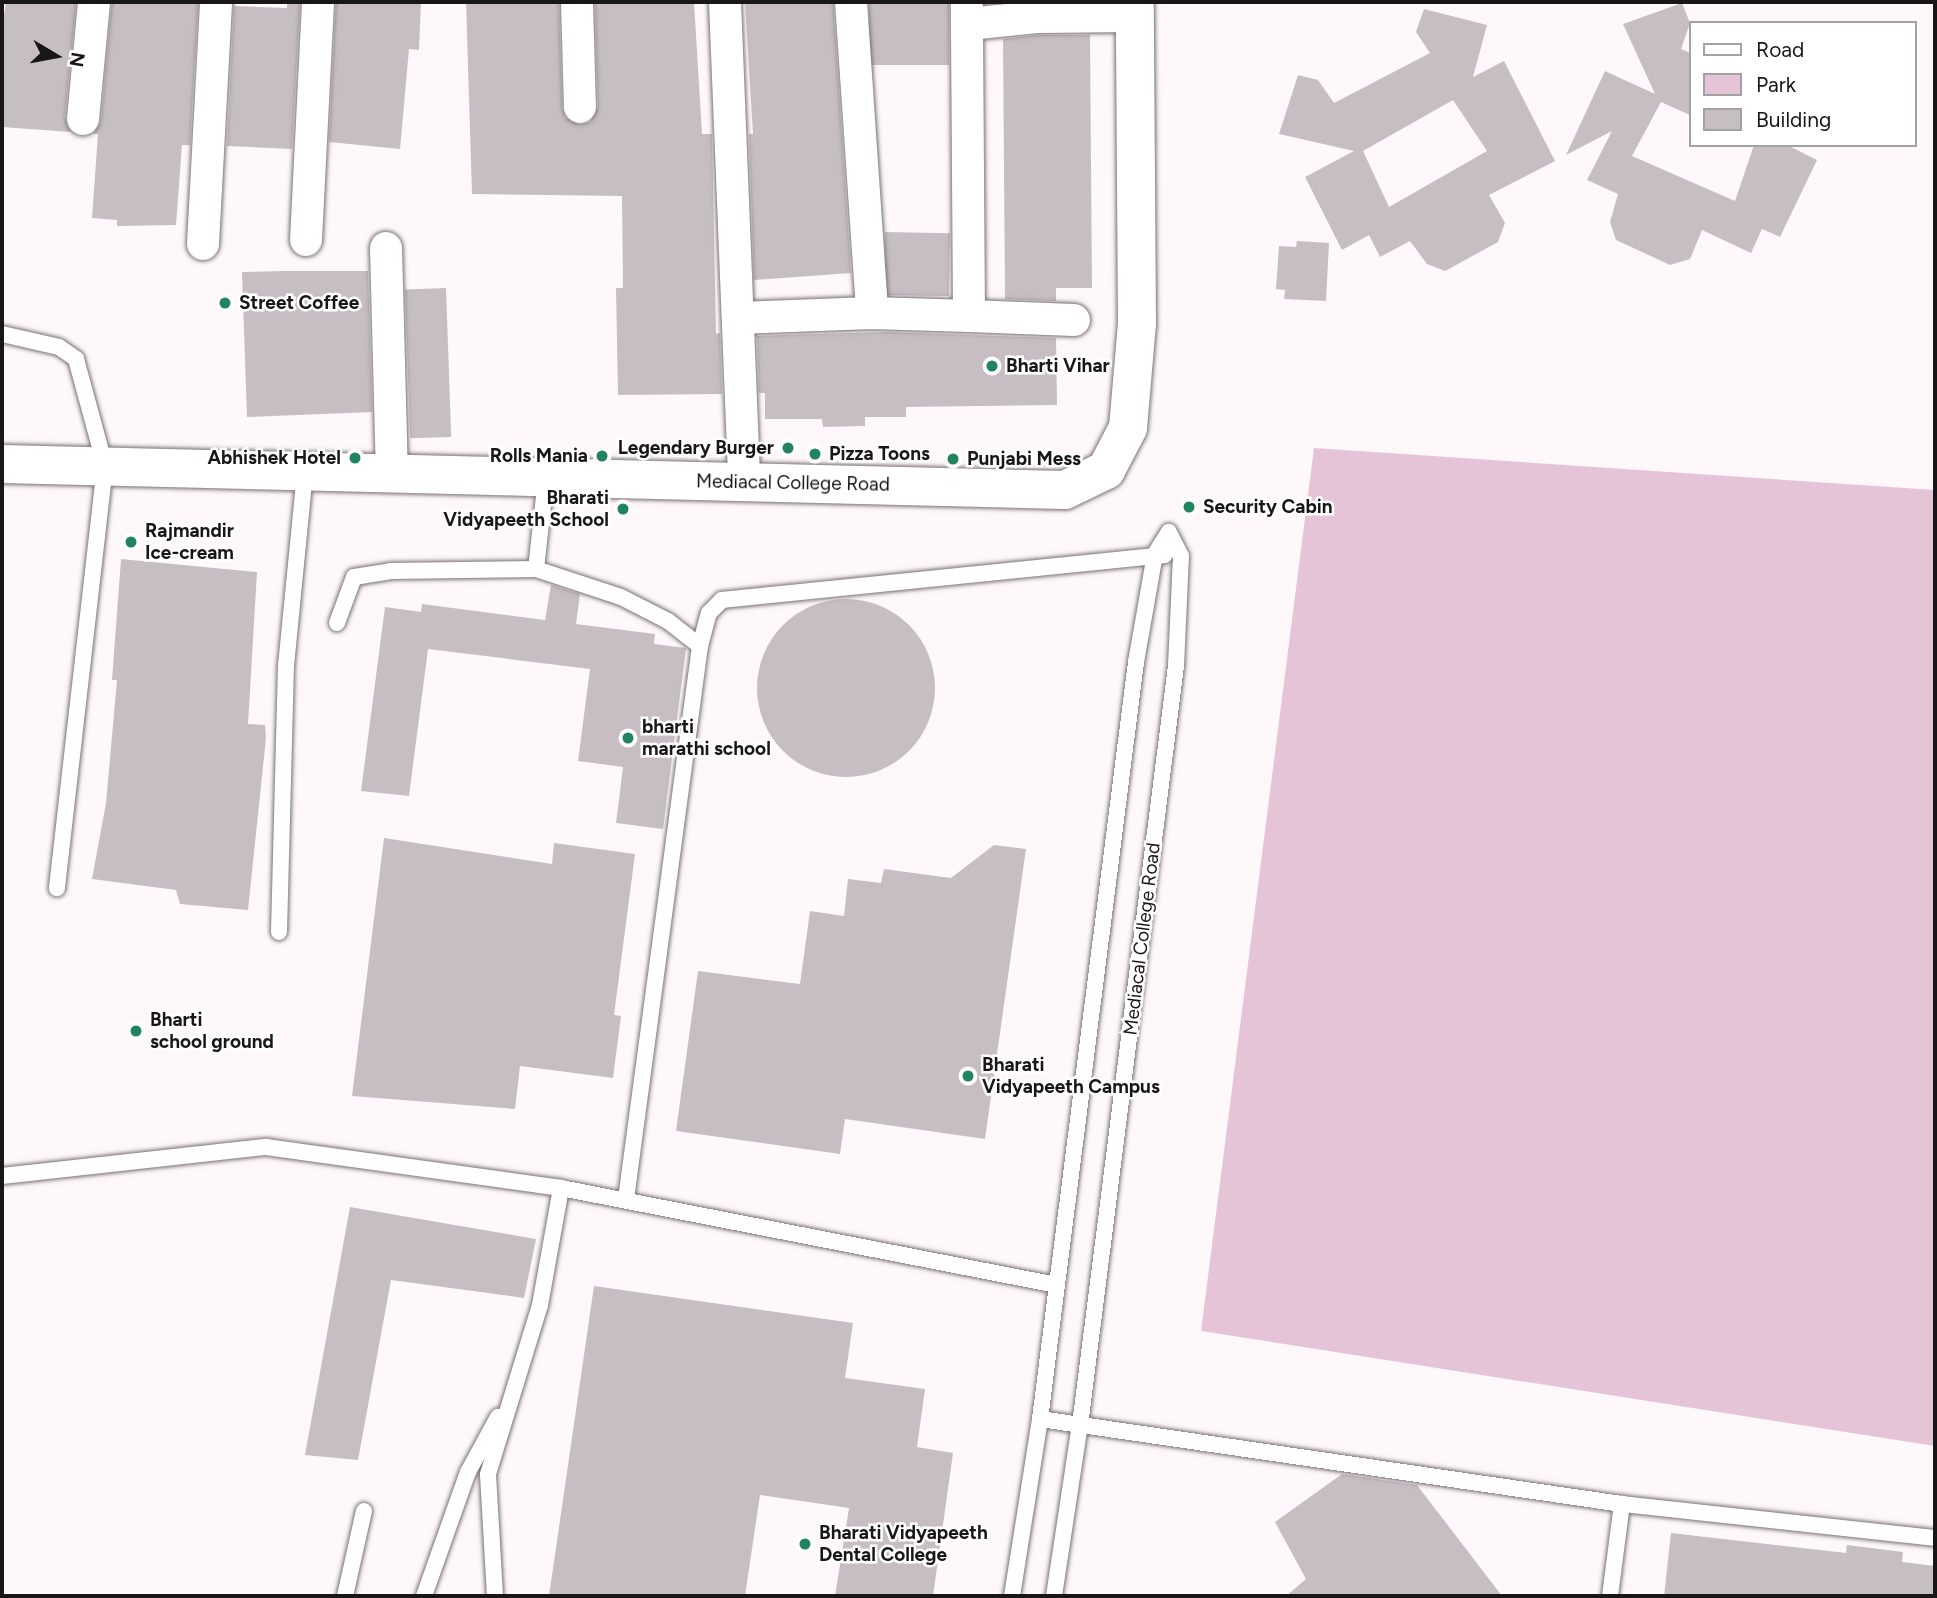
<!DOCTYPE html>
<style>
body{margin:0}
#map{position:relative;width:1937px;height:1598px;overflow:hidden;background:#fef8fb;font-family:Figtree,sans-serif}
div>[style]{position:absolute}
.green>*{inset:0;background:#e6c4d8}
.building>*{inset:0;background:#c7bec3;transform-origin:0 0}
.round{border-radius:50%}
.roads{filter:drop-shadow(0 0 2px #797176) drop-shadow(0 0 2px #797176)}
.service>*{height:16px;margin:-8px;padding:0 8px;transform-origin:8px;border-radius:8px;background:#fff}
.minor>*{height:32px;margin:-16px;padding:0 16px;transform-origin:16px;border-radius:16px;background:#fff}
.tertiary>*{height:38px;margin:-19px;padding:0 19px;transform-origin:19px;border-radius:19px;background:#fff}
.dots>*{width:19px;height:19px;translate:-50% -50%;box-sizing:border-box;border:4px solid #fff;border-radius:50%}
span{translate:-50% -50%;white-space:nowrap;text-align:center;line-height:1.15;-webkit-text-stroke:5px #fff;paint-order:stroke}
.poi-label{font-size:19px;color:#191618;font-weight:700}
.left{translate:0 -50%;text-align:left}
.right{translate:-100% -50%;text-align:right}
.street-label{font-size:19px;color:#191618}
.frame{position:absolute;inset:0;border:4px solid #191618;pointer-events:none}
.legend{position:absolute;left:1689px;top:21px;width:228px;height:126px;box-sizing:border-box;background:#fff;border:2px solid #a3a2a3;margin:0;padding:9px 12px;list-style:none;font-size:21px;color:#191618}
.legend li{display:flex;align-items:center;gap:14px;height:35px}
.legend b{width:35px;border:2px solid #a3a2a3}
.north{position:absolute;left:21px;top:21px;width:70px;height:70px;-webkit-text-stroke:5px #fff;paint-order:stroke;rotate:100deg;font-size:19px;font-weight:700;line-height:28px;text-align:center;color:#191618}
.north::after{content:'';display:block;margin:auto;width:24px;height:32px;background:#191618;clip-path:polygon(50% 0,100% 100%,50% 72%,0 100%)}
</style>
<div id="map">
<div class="green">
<i style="clip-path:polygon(1314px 448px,1935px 490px,1935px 1446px,1201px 1331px)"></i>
</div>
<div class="building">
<i style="clip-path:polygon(6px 2px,76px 2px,65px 117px,71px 132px,2px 127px,2px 29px)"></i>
<i style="clip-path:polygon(112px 2px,198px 4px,190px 145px,182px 145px,176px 225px,117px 226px,117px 220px,92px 218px,98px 134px,93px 134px,101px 121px)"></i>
<i style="clip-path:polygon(287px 2px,300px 2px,292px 149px,227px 146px,234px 6px,287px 8px)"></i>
<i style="clip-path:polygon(336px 2px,421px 2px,419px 50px,409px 49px,400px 149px,329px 142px)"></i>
<i style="clip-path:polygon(466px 2px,559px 2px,562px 108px,565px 117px,580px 125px,590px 122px,598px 107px,595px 2px,694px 2px,702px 134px,712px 134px,716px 334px,720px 333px,722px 394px,618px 395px,616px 288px,623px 288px,622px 196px,472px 194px)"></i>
<i style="clip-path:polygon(745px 2px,833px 2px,851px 273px,754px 280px,749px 134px,753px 134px)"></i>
<i style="left:869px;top:2px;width:80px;height:63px"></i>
<i style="clip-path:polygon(1682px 3px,1690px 23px,1681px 49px,1690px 53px,1690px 115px,1661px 102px,1632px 156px,1735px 201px,1754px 145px,1787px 145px,1817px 160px,1780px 237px,1762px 229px,1751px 253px,1702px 230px,1690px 259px,1670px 265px,1616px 240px,1610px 222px,1618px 194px,1587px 180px,1612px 131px,1566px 155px,1605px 71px,1655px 94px,1623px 24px)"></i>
<i style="clip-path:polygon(evenodd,1424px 9px,1487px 25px,1473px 77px,1504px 61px,1555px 161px,1489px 195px,1505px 223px,1498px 242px,1445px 271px,1427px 264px,1410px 241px,1380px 257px,1369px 235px,1342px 250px,1305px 177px,1354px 151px,1279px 134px,1298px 75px,1318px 80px,1334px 103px,1430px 53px,1416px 32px,1424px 9px,1453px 100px,1487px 151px,1389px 207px,1363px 151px,1453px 100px)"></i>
<i style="clip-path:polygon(1038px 35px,1090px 35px,1092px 288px,1056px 288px,1056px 301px,1005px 299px,1003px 39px)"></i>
<i style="left:885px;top:232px;width:65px;height:63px;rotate:1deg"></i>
<i style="clip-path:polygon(1297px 241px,1329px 243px,1326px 301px,1284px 299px,1285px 290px,1276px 289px,1279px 246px,1296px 247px)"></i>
<i style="clip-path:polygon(283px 271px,368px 271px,372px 412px,247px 417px,242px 272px)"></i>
<i style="left:446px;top:288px;width:149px;height:41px;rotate:88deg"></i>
<i style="clip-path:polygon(887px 332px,1056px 338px,1057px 405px,906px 407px,906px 417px,865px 417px,865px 426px,823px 427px,822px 419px,765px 419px,765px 393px,759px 393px,757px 336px)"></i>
<i style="clip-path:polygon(121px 559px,257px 572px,248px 724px,265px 725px,266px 738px,248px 910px,180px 904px,176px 890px,92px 879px,106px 803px,117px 680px,112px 680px)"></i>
<i style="clip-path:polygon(551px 585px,580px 594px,576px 624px,655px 634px,654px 644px,686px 648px,663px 829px,616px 823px,623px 767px,578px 761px,590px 669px,428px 649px,409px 796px,361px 791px,385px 607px,421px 612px,422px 604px,545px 620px)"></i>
<i class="round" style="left:757px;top:599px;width:178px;height:178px"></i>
<i style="clip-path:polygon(384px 838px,552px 864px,554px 843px,635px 854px,614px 1015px,621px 1016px,613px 1078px,520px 1066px,515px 1109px,352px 1096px)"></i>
<i style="clip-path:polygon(994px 845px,1026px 849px,985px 1139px,845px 1119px,840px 1154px,676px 1131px,698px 971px,800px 984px,810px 911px,844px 916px,848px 879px,881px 883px,884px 869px,951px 878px)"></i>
<i style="clip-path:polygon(350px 1207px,536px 1239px,524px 1298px,391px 1280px,358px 1460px,305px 1455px)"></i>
<i style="clip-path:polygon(594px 1286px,853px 1323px,845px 1378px,925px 1389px,917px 1447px,953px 1453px,933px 1596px,835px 1596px,849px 1508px,760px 1495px,745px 1596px,549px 1596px)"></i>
<i style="clip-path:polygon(1342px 1474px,1417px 1485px,1502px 1596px,1286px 1596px,1306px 1579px,1275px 1522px)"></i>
<i style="clip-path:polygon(1671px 1533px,1846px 1553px,1847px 1545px,1903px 1552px,1902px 1562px,1935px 1566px,1935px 1596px,1664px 1596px)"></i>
</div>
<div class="roads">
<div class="service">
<i style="left:2px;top:334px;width:58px;rotate:12.8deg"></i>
<i style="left:59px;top:347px;width:21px;rotate:35deg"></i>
<i style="left:76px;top:359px;width:111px;rotate:74.8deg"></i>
<i style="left:105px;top:466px;width:425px;rotate:96.5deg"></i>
<i style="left:536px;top:569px;width:92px;rotate:-83.7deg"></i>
<i style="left:337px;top:623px;width:49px;rotate:-69.7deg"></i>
<i style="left:354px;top:577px;width:36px;rotate:-9deg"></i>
<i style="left:390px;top:571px;width:146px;rotate:-0.8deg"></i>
<i style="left:536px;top:569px;width:89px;rotate:18.2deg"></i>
<i style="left:621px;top:597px;width:53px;rotate:27.1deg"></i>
<i style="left:668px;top:621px;width:41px;rotate:38deg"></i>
<i style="left:700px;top:646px;width:558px;rotate:97.62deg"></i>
<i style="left:700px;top:646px;width:34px;rotate:-75deg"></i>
<i style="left:709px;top:613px;width:18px;rotate:-45deg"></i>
<i style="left:722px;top:600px;width:445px;rotate:-5.8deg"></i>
<i style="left:279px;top:932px;width:266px;rotate:-88.5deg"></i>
<i style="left:286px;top:666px;width:196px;rotate:-84.4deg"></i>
<i style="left:2px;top:1176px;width:266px;rotate:-6.3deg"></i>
<i style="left:266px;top:1147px;width:298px;rotate:7.9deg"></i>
<i style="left:561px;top:1188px;width:505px;rotate:11.07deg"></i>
<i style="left:1040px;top:1419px;width:588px;rotate:8.31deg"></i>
<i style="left:1622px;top:1504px;width:315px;rotate:6.2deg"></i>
<i style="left:345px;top:1596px;width:87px;rotate:-77.4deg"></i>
<i style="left:424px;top:1596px;width:132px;rotate:-70.5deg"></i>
<i style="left:468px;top:1472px;width:63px;rotate:-61.4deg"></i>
<i style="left:495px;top:1596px;width:122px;rotate:-93.3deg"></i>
<i style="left:488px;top:1474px;width:177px;rotate:-72.9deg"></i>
<i style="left:540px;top:1305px;width:119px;rotate:-79.8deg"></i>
<i style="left:1012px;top:1596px;width:179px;rotate:-81deg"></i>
<i style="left:1040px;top:1419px;width:763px;rotate:-82.77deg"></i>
<i style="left:1136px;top:662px;width:110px;rotate:-80deg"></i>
<i style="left:1155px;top:554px;width:26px;rotate:-58deg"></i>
<i style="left:1054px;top:1596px;width:173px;rotate:-81.4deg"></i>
<i style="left:1080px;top:1425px;width:765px;rotate:-82.79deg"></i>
<i style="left:1176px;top:666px;width:110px;rotate:-87.4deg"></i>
<i style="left:1181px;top:556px;width:27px;rotate:-117deg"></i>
<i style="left:1610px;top:1596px;width:93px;rotate:-82.6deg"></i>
</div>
<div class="minor">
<i style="left:577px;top:2px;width:105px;rotate:88.4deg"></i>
<i style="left:725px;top:2px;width:480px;rotate:87.7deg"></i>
<i style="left:851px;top:2px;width:312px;rotate:86.1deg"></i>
<i style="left:969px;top:24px;width:68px;rotate:-5.9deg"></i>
<i style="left:1037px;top:17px;width:98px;rotate:-0.6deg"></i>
<i style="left:83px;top:119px;width:118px;rotate:-84.6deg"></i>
<i style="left:306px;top:240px;width:238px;rotate:-87.1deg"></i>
<i style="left:203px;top:244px;width:242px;rotate:-86.9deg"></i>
<i style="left:386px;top:248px;width:225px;rotate:88.5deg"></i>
<i style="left:969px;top:316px;width:105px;rotate:2.2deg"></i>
<i style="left:738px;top:318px;width:134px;rotate:-2.1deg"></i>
<i style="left:872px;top:313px;width:97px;rotate:1.8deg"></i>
<i style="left:969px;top:316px;width:314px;rotate:-90.4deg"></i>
</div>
<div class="tertiary">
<i style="left:2px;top:464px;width:1063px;rotate:1.4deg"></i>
<i style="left:1065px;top:490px;width:46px;rotate:-26deg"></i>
<i style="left:1106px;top:470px;width:47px;rotate:-62.4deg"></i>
<i style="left:1128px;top:428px;width:104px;rotate:-85.1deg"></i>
<i style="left:1137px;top:324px;width:322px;rotate:-90.4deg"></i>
</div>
</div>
<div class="dots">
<i style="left:225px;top:303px;background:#22845e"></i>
<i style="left:992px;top:366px;background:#22845e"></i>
<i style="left:788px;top:448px;background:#22845e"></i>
<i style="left:815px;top:454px;background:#22845e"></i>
<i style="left:602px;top:456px;background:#22845e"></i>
<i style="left:355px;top:458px;background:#22845e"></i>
<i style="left:953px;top:459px;background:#22845e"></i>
<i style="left:1189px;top:507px;background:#22845e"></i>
<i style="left:623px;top:509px;background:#22845e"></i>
<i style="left:131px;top:542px;background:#22845e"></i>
<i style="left:628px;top:738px;background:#22845e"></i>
<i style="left:136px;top:1031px;background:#22845e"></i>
<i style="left:968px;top:1076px;background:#22845e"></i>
<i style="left:805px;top:1544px;background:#22845e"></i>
</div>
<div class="poi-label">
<span class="left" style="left:239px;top:303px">Street Coffee</span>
<span class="left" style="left:1006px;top:366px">Bharti Vihar</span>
<span class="right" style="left:774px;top:448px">Legendary Burger</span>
<span class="left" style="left:829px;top:454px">Pizza Toons</span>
<span class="right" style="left:588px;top:456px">Rolls Mania</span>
<span class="right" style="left:341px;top:458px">Abhishek Hotel</span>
<span class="left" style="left:967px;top:459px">Punjabi Mess</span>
<span class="right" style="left:609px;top:509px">Bharati<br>Vidyapeeth School</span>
<span class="left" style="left:1203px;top:507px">Security Cabin</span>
<span class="left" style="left:145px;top:542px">Rajmandir<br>Ice-cream</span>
<span class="left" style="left:642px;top:738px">bharti<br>marathi school</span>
<span class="left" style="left:150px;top:1031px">Bharti<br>school ground</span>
<span class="left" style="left:982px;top:1076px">Bharati<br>Vidyapeeth Campus</span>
<span class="left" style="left:819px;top:1544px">Bharati Vidyapeeth<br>Dental College</span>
</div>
<div class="street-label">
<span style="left:793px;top:483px;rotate:1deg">Mediacal College Road</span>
<span style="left:1142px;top:939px;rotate:-83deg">Mediacal College Road</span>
</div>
<div class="frame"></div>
<ul class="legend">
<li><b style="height:9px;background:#fff"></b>Road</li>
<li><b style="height:19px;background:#e6c4d8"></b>Park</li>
<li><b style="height:19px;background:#c7bec3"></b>Building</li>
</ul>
<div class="north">N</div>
</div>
